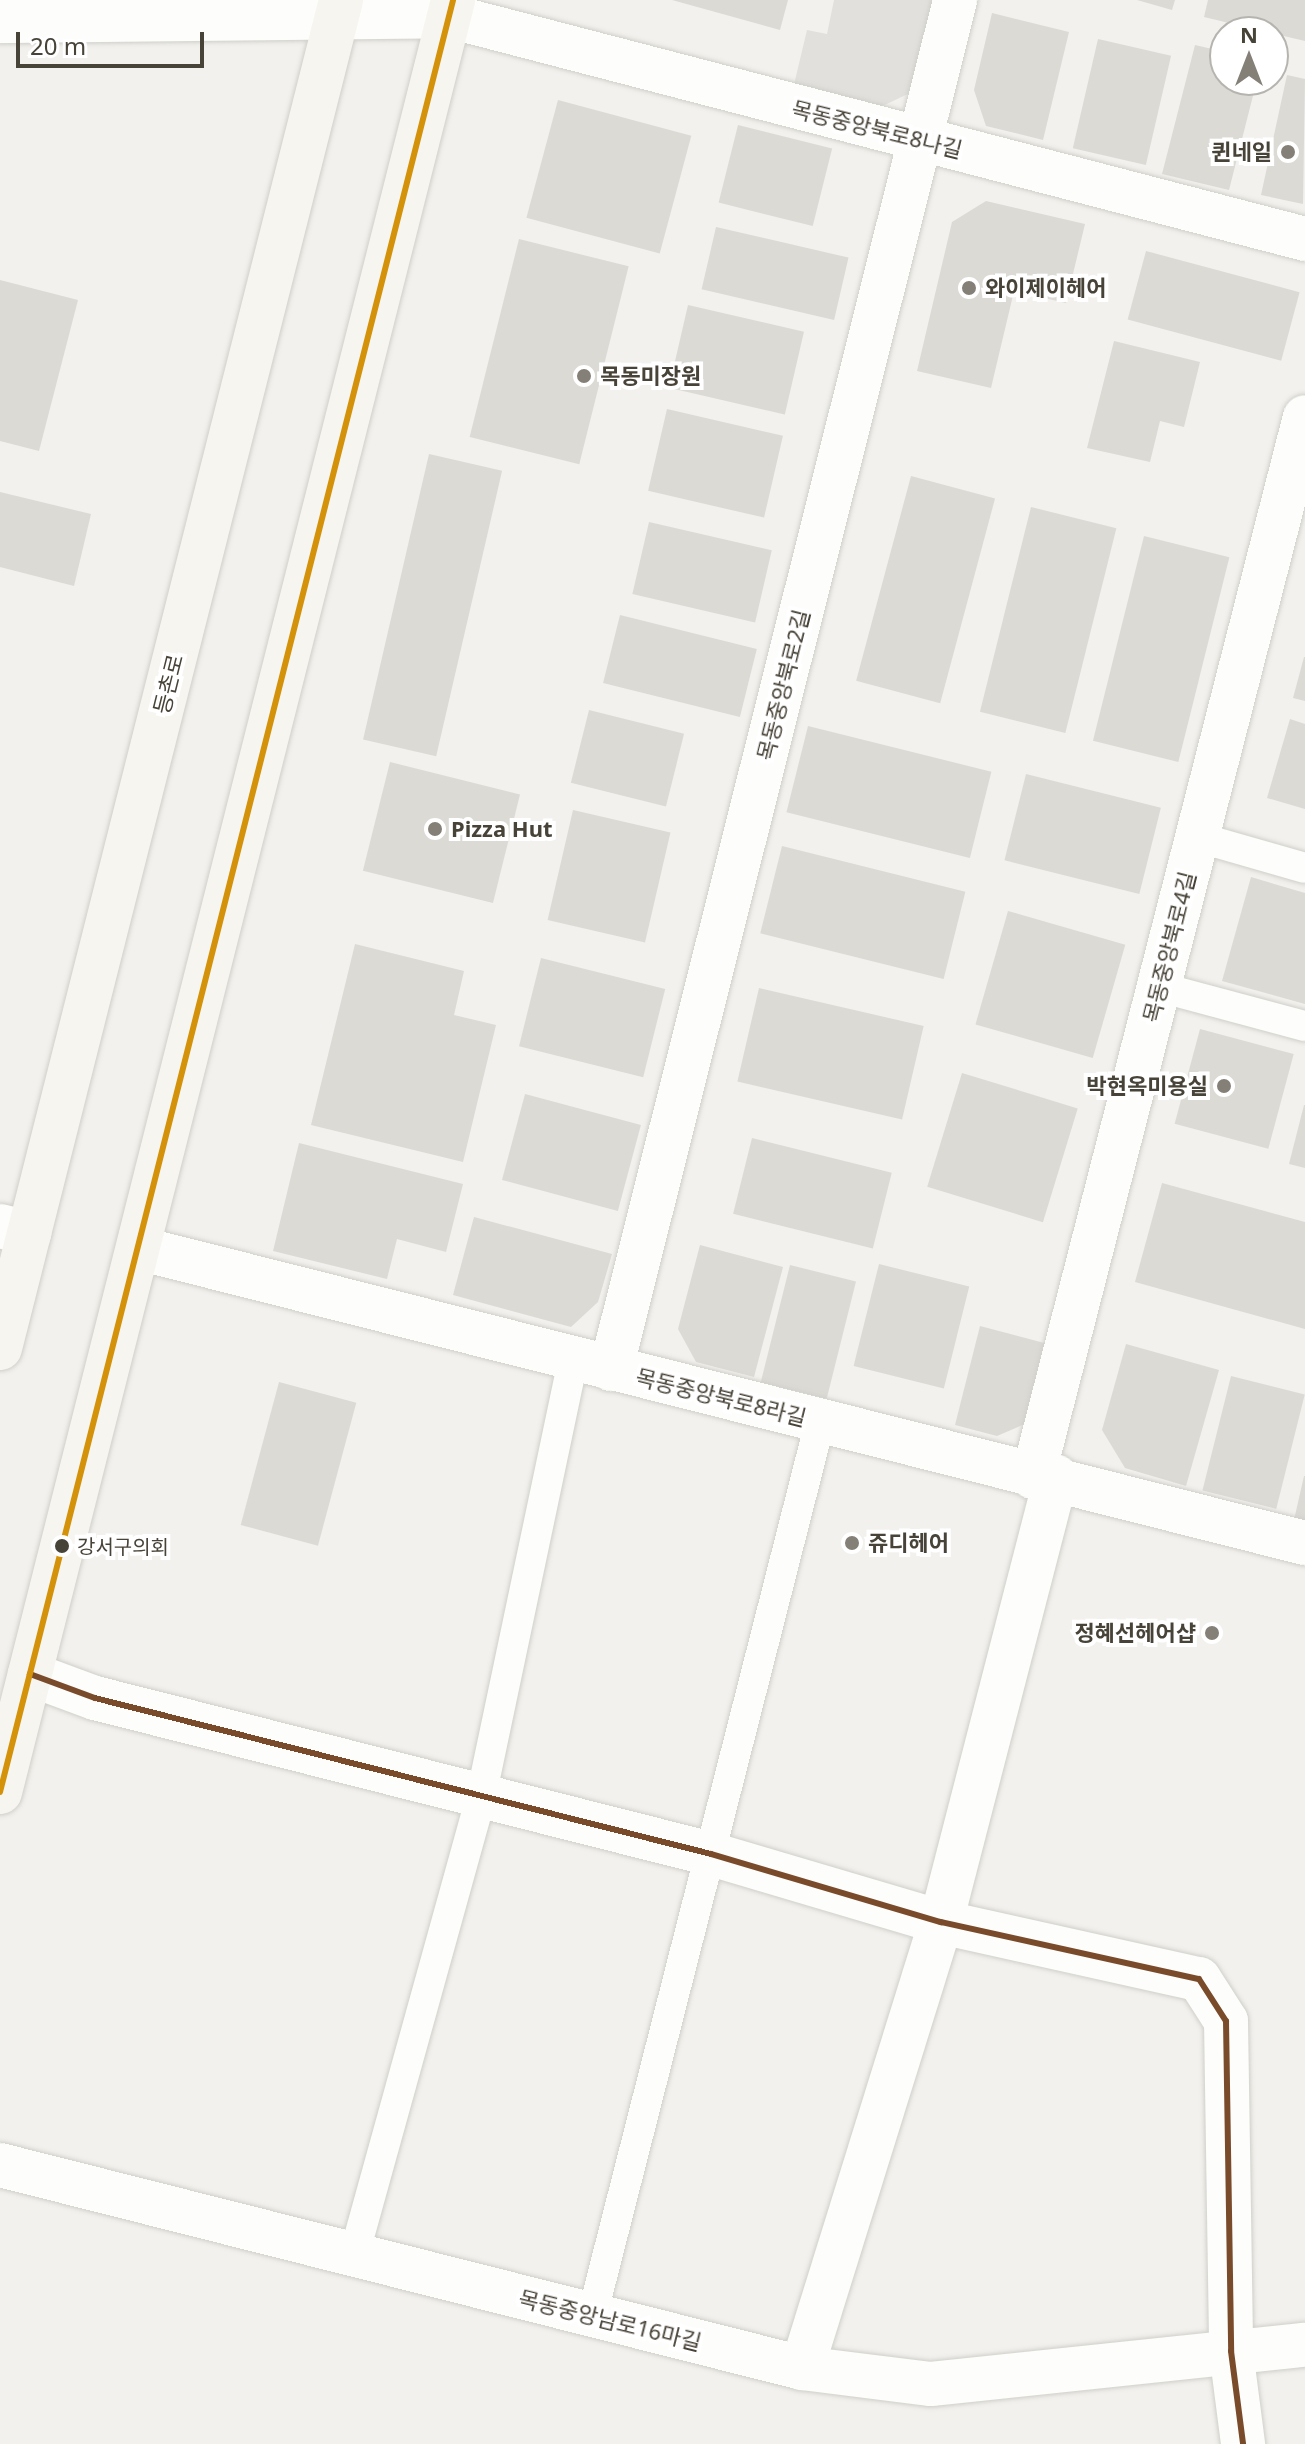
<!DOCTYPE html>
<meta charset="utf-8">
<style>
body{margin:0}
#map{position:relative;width:1305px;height:2444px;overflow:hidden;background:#f2f1ed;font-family:"Noto Sans","Noto Sans KR",sans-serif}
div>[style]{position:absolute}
.parking>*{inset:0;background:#e1e0dc}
.building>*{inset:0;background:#dcdad5;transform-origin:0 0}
.roads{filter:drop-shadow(0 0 2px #d0cfca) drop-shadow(0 0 2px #d0cfca)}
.lane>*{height:30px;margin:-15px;padding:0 15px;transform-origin:15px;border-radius:15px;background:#fdfdfc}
.street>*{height:44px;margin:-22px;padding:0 22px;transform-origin:22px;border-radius:22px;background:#fdfdfc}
.secondary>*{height:44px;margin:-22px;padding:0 22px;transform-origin:22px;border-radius:22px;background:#f7f5f0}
.bus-1>*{height:6px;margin:-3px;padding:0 3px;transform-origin:3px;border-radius:3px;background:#7a4b2a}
.bus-2>*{height:6px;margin:-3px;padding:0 3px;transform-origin:3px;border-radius:3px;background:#d4920b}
.dots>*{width:22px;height:22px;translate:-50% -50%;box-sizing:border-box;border:4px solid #fff;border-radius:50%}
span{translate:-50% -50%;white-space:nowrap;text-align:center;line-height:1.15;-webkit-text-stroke:8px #fff;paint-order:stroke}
.bus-label{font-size:20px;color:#484338}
.left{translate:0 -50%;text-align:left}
.street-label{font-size:22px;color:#484338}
.poi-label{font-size:22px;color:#484338;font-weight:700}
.right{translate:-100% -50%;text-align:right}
.north{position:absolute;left:1209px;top:16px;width:80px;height:80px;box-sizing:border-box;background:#fff;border:2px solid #b6b4af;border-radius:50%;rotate:0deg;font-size:22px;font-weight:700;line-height:32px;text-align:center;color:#484338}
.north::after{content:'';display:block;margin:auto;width:28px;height:36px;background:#848077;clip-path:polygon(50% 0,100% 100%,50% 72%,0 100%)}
.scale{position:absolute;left:16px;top:32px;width:188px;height:36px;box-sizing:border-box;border:4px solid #484338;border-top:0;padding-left:10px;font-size:24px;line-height:28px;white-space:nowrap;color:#484338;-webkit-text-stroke:6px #fff;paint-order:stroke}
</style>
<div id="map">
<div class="parking">
<i style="clip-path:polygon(834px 0,934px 0,912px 92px,872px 111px,792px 93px,807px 30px,827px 34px)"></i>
</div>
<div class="building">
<i style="clip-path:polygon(672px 0,788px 0,780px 30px)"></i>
<i style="clip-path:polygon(1137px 0,1175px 0,1172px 10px)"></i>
<i style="clip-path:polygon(1208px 0,1305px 0,1305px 41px,1204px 17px)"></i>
<i style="clip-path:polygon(992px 13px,1069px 32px,1043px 140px,986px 126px,974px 90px)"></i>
<i style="left:1098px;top:39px;width:75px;height:112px;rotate:13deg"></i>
<i style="clip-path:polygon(1195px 45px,1225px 52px,1225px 80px,1257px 80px,1229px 190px,1162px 174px)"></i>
<i style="clip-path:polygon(1287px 75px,1305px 79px,1303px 204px,1261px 195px)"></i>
<i style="left:558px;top:100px;width:138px;height:122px;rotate:15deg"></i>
<i style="left:738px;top:125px;width:97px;height:80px;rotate:14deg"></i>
<i style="clip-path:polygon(986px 201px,1085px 224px,1066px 303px,1014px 291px,991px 388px,917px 371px,952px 222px)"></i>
<i style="left:716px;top:227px;width:136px;height:64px;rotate:13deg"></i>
<i style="left:519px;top:239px;width:113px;height:204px;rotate:14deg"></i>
<i style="left:1146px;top:251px;width:159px;height:71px;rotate:15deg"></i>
<i style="clip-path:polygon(0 280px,78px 300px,39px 451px,0 441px)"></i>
<i style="left:688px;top:305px;width:119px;height:85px;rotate:13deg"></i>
<i style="clip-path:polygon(1114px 341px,1200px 362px,1184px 427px,1160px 421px,1150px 462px,1087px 448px)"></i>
<i style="left:667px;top:409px;width:119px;height:84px;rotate:13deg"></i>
<i style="left:429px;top:454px;width:75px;height:293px;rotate:13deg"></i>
<i style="left:911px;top:476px;width:87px;height:212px;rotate:15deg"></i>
<i style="clip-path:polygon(0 492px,91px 514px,74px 586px,0 567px)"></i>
<i style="left:1031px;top:507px;width:88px;height:211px;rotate:14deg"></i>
<i style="left:649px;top:522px;width:126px;height:74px;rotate:13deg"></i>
<i style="left:1144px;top:536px;width:88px;height:211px;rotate:14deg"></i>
<i style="left:620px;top:615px;width:141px;height:70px;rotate:14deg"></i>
<i style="clip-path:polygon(1304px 657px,1305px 657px,1305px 701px,1293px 698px)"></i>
<i style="left:589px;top:710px;width:98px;height:75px;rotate:14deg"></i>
<i style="clip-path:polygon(1290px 719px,1305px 724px,1305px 809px,1267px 798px)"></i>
<i style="left:808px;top:726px;width:189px;height:89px;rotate:14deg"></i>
<i style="left:390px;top:762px;width:134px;height:112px;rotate:14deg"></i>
<i style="left:1026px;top:774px;width:139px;height:89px;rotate:14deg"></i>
<i style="left:573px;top:810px;width:100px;height:113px;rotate:13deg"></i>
<i style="left:782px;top:846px;width:189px;height:90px;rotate:14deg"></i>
<i style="clip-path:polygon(1251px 877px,1305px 893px,1305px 1004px,1222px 981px)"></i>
<i style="left:1008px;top:911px;width:122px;height:118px;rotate:16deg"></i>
<i style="clip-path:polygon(355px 944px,464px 971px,454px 1015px,496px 1025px,463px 1162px,311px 1125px)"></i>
<i style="left:541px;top:958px;width:128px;height:91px;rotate:14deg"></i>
<i style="left:759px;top:988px;width:169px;height:96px;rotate:13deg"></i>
<i style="left:1200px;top:1029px;width:97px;height:98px;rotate:15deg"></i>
<i style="left:962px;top:1073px;width:121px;height:119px;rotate:17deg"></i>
<i style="left:525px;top:1094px;width:120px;height:89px;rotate:15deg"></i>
<i style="clip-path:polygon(1304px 1105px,1305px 1105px,1305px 1168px,1289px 1164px)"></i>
<i style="left:752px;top:1138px;width:144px;height:78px;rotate:14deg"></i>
<i style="clip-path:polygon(299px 1143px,463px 1184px,446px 1252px,397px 1239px,387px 1279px,273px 1251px)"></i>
<i style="clip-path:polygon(1162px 1183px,1305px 1222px,1305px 1329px,1135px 1282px)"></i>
<i style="clip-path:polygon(474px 1217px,612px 1254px,598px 1302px,571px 1327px,453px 1295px)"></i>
<i style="clip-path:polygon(700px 1245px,783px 1267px,754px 1377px,696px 1362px,678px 1329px)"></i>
<i style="left:879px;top:1264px;width:93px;height:105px;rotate:14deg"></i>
<i style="left:790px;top:1265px;width:68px;height:121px;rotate:14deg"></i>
<i style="clip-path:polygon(980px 1326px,1048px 1344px,1027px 1423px,997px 1436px,955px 1425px)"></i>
<i style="clip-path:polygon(1126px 1344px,1219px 1370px,1186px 1486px,1125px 1468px,1102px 1430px)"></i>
<i style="left:1231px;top:1376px;width:76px;height:118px;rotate:14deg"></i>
<i style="left:279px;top:1382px;width:80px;height:148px;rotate:15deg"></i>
<i style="clip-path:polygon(1304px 1476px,1305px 1476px,1305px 1522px,1294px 1520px)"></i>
</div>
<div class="roads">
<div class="lane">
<i style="left:1197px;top:837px;width:112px;rotate:16deg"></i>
<i style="left:1159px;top:987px;width:151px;rotate:15deg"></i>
<i style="left:354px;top:2255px;width:475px;rotate:-74.5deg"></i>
<i style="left:481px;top:1797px;width:448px;rotate:-78.1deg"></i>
<i style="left:592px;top:2316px;width:923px;rotate:-75.69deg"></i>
</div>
<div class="street">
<i style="left:0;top:21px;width:449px;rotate:-0.6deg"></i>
<i style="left:449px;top:16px;width:885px;rotate:14.6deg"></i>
<i style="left:0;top:1226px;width:30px;rotate:14deg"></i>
<i style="left:138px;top:1248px;width:1204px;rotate:14.19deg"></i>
<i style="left:611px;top:1369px;width:1412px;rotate:-75.89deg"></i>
<i style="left:1033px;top:1477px;width:1094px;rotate:-75.61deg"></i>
<i style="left:30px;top:1674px;width:69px;rotate:20.3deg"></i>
<i style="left:95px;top:1698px;width:635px;rotate:14.21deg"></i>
<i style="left:711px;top:1854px;width:240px;rotate:16.5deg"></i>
<i style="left:941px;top:1922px;width:264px;rotate:12.5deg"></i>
<i style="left:1199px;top:1979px;width:50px;rotate:57.3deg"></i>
<i style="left:1226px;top:2021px;width:330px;rotate:89.1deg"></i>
<i style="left:1231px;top:2351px;width:94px;rotate:82.6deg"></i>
<i style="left:0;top:2165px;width:827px;rotate:14.2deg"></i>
<i style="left:802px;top:2368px;width:130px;rotate:7.1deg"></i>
<i style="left:931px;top:2384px;width:376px;rotate:-6deg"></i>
<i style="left:802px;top:2368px;width:467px;rotate:-72.7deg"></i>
<i style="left:941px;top:1922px;width:460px;rotate:-75.5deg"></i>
</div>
<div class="secondary">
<i style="left:0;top:1348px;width:1390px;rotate:-75.8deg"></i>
<i style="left:0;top:1792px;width:1848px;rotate:-75.81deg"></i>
</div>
</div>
<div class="bus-1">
<i style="left:30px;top:1674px;width:69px;rotate:20.3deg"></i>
<i style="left:95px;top:1698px;width:635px;rotate:14.21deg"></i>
<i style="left:711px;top:1854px;width:240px;rotate:16.5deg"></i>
<i style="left:941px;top:1922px;width:264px;rotate:12.5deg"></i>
<i style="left:1199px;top:1979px;width:50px;rotate:57.3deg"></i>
<i style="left:1226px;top:2021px;width:330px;rotate:89.1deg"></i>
<i style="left:1231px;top:2351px;width:94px;rotate:82.6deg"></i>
</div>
<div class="bus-2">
<i style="left:0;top:1792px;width:1848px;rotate:-75.81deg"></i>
</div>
<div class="dots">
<i style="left:1288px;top:152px;background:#848077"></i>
<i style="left:969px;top:288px;background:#848077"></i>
<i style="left:584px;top:376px;background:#848077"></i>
<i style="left:435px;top:829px;background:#848077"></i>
<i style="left:1224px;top:1086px;background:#848077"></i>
<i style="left:852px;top:1543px;background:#848077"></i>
<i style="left:62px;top:1546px;background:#484338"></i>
<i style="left:1212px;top:1633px;background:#848077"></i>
</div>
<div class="bus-label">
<span class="left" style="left:77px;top:1546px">강서구의회</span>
</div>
<div class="street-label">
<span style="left:877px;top:129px;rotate:14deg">목동중앙북로8나길</span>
<span style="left:168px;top:684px;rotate:-76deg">등촌로</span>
<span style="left:783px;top:685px;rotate:-76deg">목동중앙북로2길</span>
<span style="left:1169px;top:947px;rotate:-76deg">목동중앙북로4길</span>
<span style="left:721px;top:1397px;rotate:14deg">목동중앙북로8라길</span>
<span style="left:610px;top:2320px;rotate:14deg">목동중앙남로16마길</span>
</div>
<div class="poi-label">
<span class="right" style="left:1272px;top:152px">퀸네일</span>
<span class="left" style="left:985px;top:288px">와이제이헤어</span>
<span class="left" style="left:600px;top:376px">목동미장원</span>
<span class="left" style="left:451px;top:829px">Pizza Hut</span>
<span class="right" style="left:1208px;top:1086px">박현옥미용실</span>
<span class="left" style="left:868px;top:1543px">쥬디헤어</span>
<span class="right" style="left:1196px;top:1633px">정혜선헤어샵</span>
</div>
<div class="north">N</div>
<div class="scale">20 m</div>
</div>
